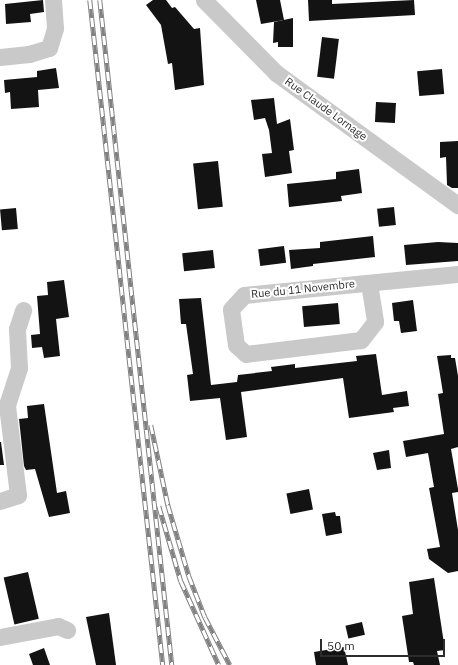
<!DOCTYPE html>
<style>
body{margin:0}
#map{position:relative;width:458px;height:665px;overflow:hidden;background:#fff;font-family:"IBM Plex Sans",sans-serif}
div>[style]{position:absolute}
.building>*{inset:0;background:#131313;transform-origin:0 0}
.street>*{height:17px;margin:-8.5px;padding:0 8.5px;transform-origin:8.5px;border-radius:8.5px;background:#c9c9c9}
.rail>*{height:4.5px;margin-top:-2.25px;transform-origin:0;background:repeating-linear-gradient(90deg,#fff 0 9px,#818181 0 18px);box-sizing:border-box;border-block:1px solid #818181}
span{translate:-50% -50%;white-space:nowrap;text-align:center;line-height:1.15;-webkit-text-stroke:4px #fff;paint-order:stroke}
.street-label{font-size:11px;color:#2c2c2c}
.scale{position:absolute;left:320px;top:639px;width:125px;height:18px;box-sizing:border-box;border:2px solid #2c2c2c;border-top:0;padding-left:5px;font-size:12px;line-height:14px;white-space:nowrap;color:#2c2c2c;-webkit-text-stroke:3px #fff;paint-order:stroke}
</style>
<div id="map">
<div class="building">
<i style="clip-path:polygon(43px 0,44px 12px,30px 14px,31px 22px,6px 24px,5px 4px)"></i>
<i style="clip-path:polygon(153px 0,166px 0,172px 8px,175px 7px,194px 29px,200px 28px,204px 85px,175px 90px,172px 63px,168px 64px,161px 25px,146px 5px)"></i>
<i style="clip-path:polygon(256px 0,280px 0,284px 20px,261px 24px)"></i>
<i style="clip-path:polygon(308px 0,332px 0,332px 4px,414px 0,415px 15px,309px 21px)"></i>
<i style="clip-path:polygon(293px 18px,293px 47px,278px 47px,278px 42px,273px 43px,274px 22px)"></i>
<i style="left:322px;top:37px;width:17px;height:40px;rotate:7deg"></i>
<i style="clip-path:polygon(56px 68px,59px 88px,38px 90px,39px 107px,11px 109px,10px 92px,5px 93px,4px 80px,37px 77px,37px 71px)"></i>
<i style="left:442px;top:69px;width:25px;height:25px;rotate:85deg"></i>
<i style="clip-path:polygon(274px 98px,277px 124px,290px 119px,294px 150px,289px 151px,292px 173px,265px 177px,262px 154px,272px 153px,269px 130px,265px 118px,254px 120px,251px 100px)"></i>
<i style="left:376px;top:102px;width:20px;height:20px;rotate:3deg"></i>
<i style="clip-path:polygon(458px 141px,458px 188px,452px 188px,447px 185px,446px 157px,440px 158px,440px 142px)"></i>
<i style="left:218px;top:161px;width:46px;height:25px;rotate:84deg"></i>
<i style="clip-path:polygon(359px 169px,362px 193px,341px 196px,342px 201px,289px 207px,287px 184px,336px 179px,336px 172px)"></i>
<i style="left:394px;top:207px;width:18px;height:17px;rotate:84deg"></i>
<i style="left:16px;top:208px;width:21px;height:16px;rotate:85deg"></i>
<i style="clip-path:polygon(373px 236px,375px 257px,313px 264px,313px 266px,291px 269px,289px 250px,320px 248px,320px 242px)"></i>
<i style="clip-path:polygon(438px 242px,458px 243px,458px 261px,406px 265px,404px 245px)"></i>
<i style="left:284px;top:246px;width:17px;height:26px;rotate:83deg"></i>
<i style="left:213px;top:250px;width:18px;height:31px;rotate:84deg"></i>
<i style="clip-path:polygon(64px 280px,69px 317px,56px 319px,60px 356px,44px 358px,42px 347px,32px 348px,31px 335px,40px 334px,37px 296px,48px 295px,47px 282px)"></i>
<i style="clip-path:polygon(201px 298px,211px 385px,237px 382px,238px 375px,272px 371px,271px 367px,295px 364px,295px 368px,357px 361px,356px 356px,376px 354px,382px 395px,407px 391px,409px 406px,393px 408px,394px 412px,349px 418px,343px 378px,241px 392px,247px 437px,226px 440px,220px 398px,190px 401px,187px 375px,193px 374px,186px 324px,181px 324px,179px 299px)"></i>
<i style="clip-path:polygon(413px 300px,417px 331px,401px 333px,399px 321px,394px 321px,392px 303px)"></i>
<i style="left:338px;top:303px;width:21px;height:36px;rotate:85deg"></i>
<i style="clip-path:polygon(451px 355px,451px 358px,455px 358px,458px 376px,458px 447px,451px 449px,458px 489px,458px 492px,452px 493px,458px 530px,458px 571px,448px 573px,429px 559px,427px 549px,440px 547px,429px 488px,434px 487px,428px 453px,406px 457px,403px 441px,444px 434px,438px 394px,443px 393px,437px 356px)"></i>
<i style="clip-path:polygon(44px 404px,57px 493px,66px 491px,70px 513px,49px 517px,35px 469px,26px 470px,24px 466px,19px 419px,28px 418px,27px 406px)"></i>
<i style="clip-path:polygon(0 442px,1px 442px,4px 465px,0 465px)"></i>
<i style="clip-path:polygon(389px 450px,391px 468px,377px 470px,373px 453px)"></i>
<i style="left:309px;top:489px;width:21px;height:23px;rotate:79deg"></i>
<i style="clip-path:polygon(335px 512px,336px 516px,340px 516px,342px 533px,326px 536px,322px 514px)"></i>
<i style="left:28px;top:572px;width:48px;height:25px;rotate:77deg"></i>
<i style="clip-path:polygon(434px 578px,445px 650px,437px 651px,440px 665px,414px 665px,413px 662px,409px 662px,402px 616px,413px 614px,409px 582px)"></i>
<i style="clip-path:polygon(109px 613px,116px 665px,96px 665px,86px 617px)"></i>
<i style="left:362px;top:622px;width:13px;height:17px;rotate:77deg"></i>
<i style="clip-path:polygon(344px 647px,348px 665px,316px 665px,314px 652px)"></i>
<i style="clip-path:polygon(44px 648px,50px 665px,33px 665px,29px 654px)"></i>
</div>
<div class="street">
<i style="left:204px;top:0;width:103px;rotate:45.4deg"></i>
<i style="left:276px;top:73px;width:225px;rotate:36deg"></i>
<i style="left:0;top:57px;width:29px;rotate:-6deg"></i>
<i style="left:29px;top:54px;width:21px;rotate:-17deg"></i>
<i style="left:49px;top:48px;width:21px;rotate:-73deg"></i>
<i style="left:55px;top:28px;width:28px;rotate:-94deg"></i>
<i style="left:369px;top:283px;width:39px;rotate:81deg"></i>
<i style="left:375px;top:322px;width:23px;rotate:128deg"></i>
<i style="left:361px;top:340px;width:116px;rotate:173.1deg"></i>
<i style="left:246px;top:354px;width:13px;rotate:-138deg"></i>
<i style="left:236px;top:345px;width:36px;rotate:-98deg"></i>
<i style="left:231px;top:309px;width:19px;rotate:-47deg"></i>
<i style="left:244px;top:295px;width:215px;rotate:-5.6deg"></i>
<i style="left:0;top:501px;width:19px;rotate:-18deg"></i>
<i style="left:18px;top:495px;width:91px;rotate:-97deg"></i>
<i style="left:7px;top:405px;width:39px;rotate:-72deg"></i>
<i style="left:19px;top:368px;width:39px;rotate:-93deg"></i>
<i style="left:17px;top:329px;width:20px;rotate:-72deg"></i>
<i style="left:0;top:637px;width:59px;rotate:-10.7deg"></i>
<i style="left:58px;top:626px;width:10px;rotate:24deg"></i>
</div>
<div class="rail">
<i style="left:90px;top:0;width:669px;rotate:83.74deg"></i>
<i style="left:100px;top:0;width:669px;rotate:83.82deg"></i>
<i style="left:151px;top:425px;width:82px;rotate:78deg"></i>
<i style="left:168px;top:505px;width:74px;rotate:73.5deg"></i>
<i style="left:189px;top:576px;width:44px;rotate:68.7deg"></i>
<i style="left:205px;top:617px;width:54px;rotate:62.5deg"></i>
<i style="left:159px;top:506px;width:78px;rotate:73.7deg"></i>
<i style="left:181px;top:581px;width:92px;rotate:65.7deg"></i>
</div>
<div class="street-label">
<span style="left:326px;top:109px;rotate:36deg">Rue Claude Lornage</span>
<span style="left:303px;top:289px;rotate:-6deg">Rue du 11 Novembre</span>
</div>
<div class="scale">50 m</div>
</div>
